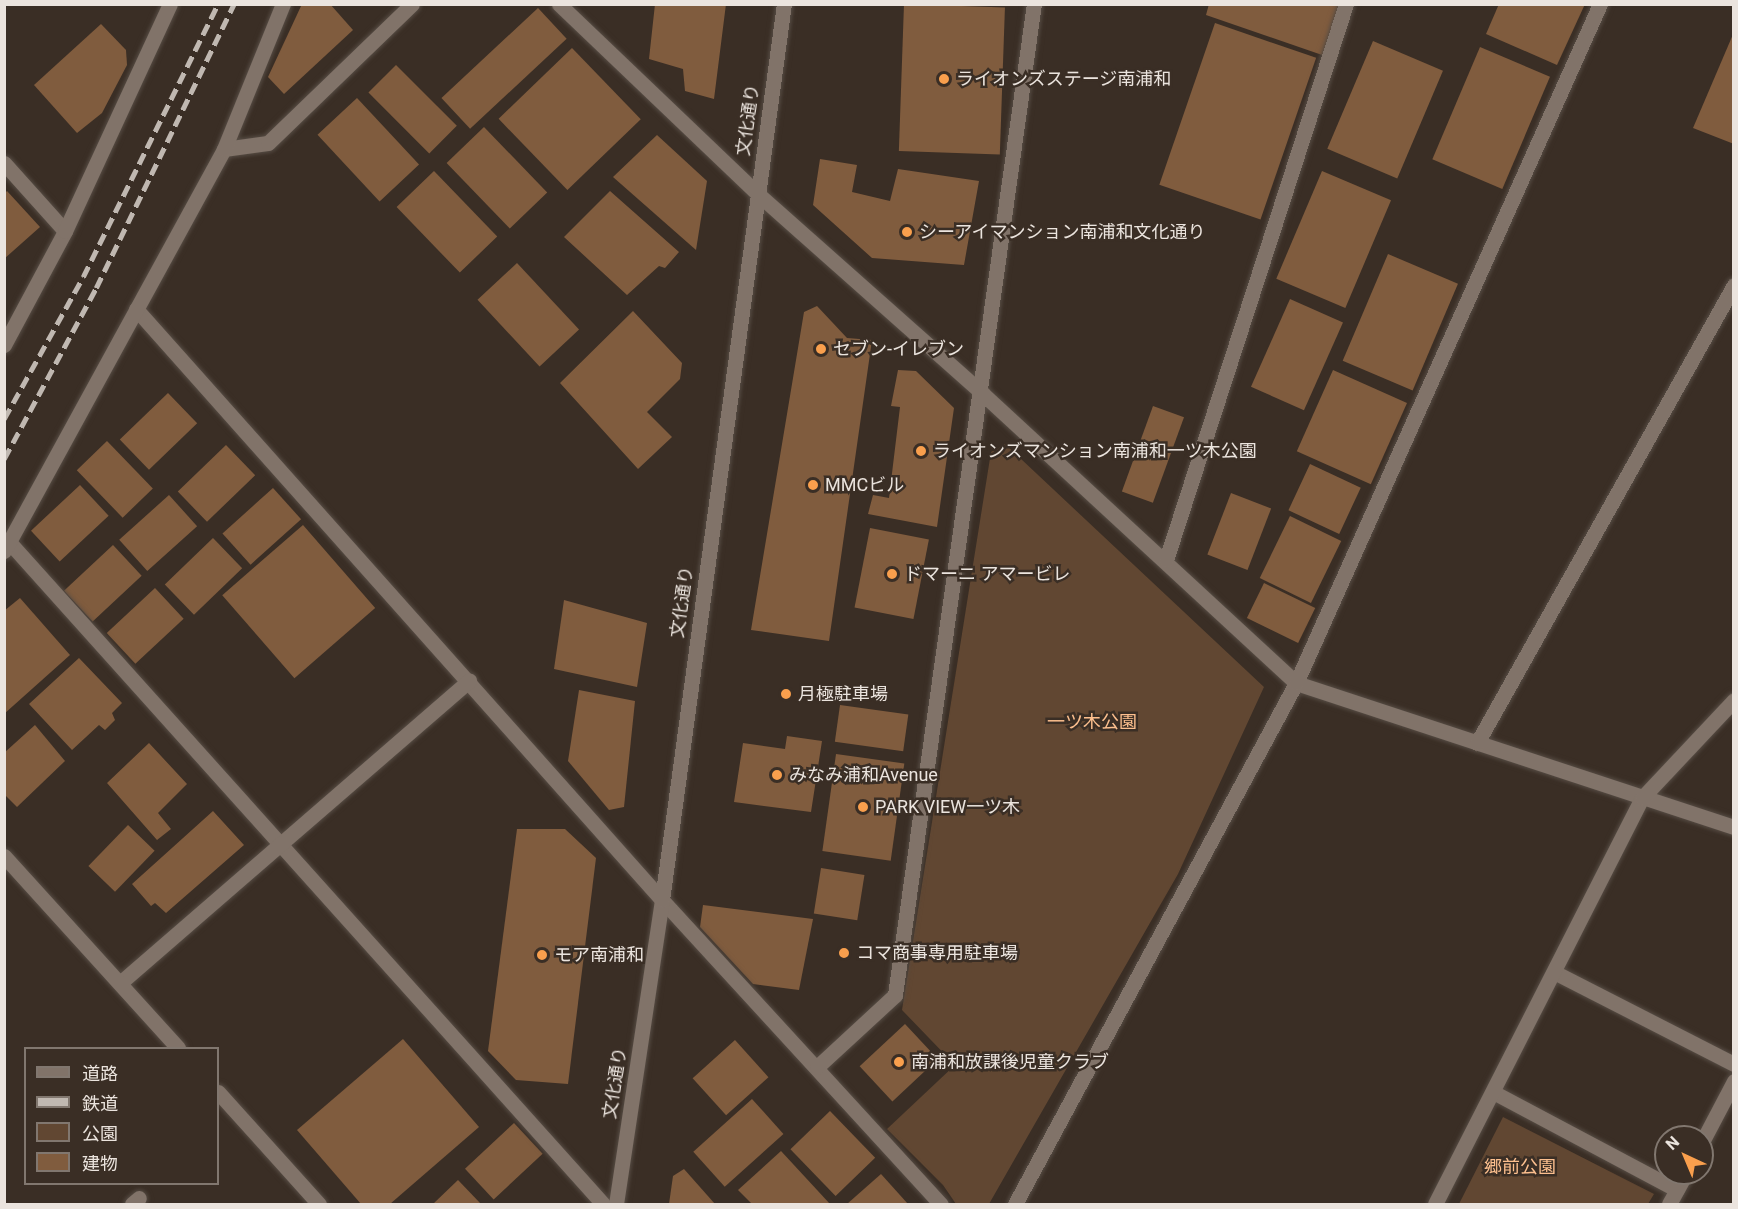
<!DOCTYPE html>
<meta charset="utf-8">
<style>
body{margin:0}
#map{position:relative;width:1738px;height:1209px;overflow:hidden;background:#3a2e25;font-family:Roboto,"Noto Sans JP",sans-serif}
div>[style]{position:absolute}
.green>*{inset:0;background:#614732}
.building>*{inset:0;background:#805c3e;transform-origin:0 0}
.roads{filter:drop-shadow(0 0 2px #564c44) drop-shadow(0 0 2px #564c44)}
.street>*{height:15px;margin:-7.5px;padding:0 7.5px;transform-origin:7.5px;border-radius:7.5px;background:#817369}
.secondary>*{height:15px;margin:-7.5px;padding:0 7.5px;transform-origin:7.5px;border-radius:7.5px;background:#817369}
.rail>*{height:4.5px;margin-top:-2.25px;transform-origin:0;background:repeating-linear-gradient(90deg,#c0b8b1 0 12px,transparent 0 18px)}
.dots>*{width:16px;height:16px;translate:-50% -50%;box-sizing:border-box;border:3px solid #3a2e25;border-radius:50%}
span{translate:-50% -50%;white-space:nowrap;text-align:center;line-height:1.15;-webkit-text-stroke:5px #3a2e25;paint-order:stroke}
.poi-label{font-size:18px;color:#ebe4de}
.left{translate:0 -50%;text-align:left}
.street-label{font-size:18px;color:#ebe4de}
.park-label{font-size:18px;color:#fcbf8e}
.frame{position:absolute;inset:0;border:6px solid #ebe4de;pointer-events:none}
.legend{position:absolute;left:24px;top:1047px;width:195px;height:138px;box-sizing:border-box;background:#3a2e25;border:2px solid #81776f;margin:0;padding:8px 10px;list-style:none;font-size:18px;color:#ebe4de}
.legend li{display:flex;align-items:center;gap:12px;height:30px}
.legend b{width:30px;border:2px solid #81776f}
.north{position:absolute;left:1654px;top:1125px;width:60px;height:60px;box-sizing:border-box;background:#3a2e25;border:2px solid #81776f;border-radius:50%;rotate:316deg;font-size:16px;font-weight:700;line-height:24px;text-align:center;color:#ebe4de}
.north::after{content:'';display:block;margin:auto;width:21px;height:27px;background:#f99f4d;clip-path:polygon(50% 0,100% 100%,50% 72%,0 100%)}
</style>
<div id="map">
<div class="green">
<i style="clip-path:polygon(1005px 444px,1264px 687px,1178px 874px,989px 1204px,956px 1204px,943px 1185px,887px 1129px,955px 1065px,902px 1010px,991px 452px)"></i>
<i style="clip-path:polygon(1503px 1117px,1654px 1194px,1648px 1204px,1459px 1204px)"></i>
</div>
<div class="building">
<i style="clip-path:polygon(302px 4px,330px 4px,353px 30px,284px 94px,268px 77px)"></i>
<i style="clip-path:polygon(655px 4px,726px 4px,714px 99px,685px 91px,683px 69px,649px 59px)"></i>
<i style="left:904px;top:4px;width:101px;height:147px;rotate:2deg"></i>
<i style="clip-path:polygon(1209px 4px,1340px 4px,1325px 56px,1206px 15px)"></i>
<i style="clip-path:polygon(1499px 4px,1585px 4px,1557px 65px,1486px 34px)"></i>
<i style="left:538px;top:8px;width:42px;height:132px;rotate:47deg"></i>
<i style="left:1215px;top:23px;width:107px;height:171px;rotate:19deg"></i>
<i style="clip-path:polygon(101px 24px,126px 50px,127px 65px,102px 113px,77px 133px,34px 85px)"></i>
<i style="clip-path:polygon(1734px 32px,1734px 144px,1693px 128px)"></i>
<i style="left:1373px;top:41px;width:76px;height:117px;rotate:23deg"></i>
<i style="left:1480px;top:47px;width:76px;height:122px;rotate:23deg"></i>
<i style="left:572px;top:48px;width:99px;height:102px;rotate:46deg"></i>
<i style="left:396px;top:65px;width:86px;height:39px;rotate:45deg"></i>
<i style="left:357px;top:98px;width:91px;height:54px;rotate:47deg"></i>
<i style="left:484px;top:127px;width:91px;height:52px;rotate:46deg"></i>
<i style="clip-path:polygon(657px 135px,707px 181px,696px 250px,613px 177px)"></i>
<i style="clip-path:polygon(820px 159px,857px 165px,852px 192px,890px 201px,898px 169px,979px 181px,964px 265px,872px 258px,813px 205px)"></i>
<i style="left:434px;top:171px;width:91px;height:52px;rotate:46deg"></i>
<i style="left:1322px;top:171px;width:75px;height:117px;rotate:23deg"></i>
<i style="clip-path:polygon(7px 191px,40px 227px,4px 259px,4px 194px)"></i>
<i style="clip-path:polygon(610px 191px,679px 252px,665px 268px,659px 266px,627px 295px,564px 237px)"></i>
<i style="left:1388px;top:254px;width:76px;height:116px;rotate:23deg"></i>
<i style="left:517px;top:263px;width:91px;height:54px;rotate:47deg"></i>
<i style="left:1290px;top:299px;width:58px;height:96px;rotate:24deg"></i>
<i style="clip-path:polygon(817px 306px,847px 338px,872px 340px,829px 641px,751px 630px,804px 312px)"></i>
<i style="clip-path:polygon(633px 311px,682px 363px,680px 379px,647px 412px,672px 437px,638px 469px,560px 383px)"></i>
<i style="clip-path:polygon(898px 370px,916px 371px,954px 408px,937px 527px,868px 514px,873px 495px,889px 498px,900px 407px,891px 406px)"></i>
<i style="left:1333px;top:370px;width:81px;height:89px;rotate:24deg"></i>
<i style="left:168px;top:393px;width:42px;height:67px;rotate:46deg"></i>
<i style="left:1153px;top:406px;width:33px;height:91px;rotate:20deg"></i>
<i style="left:107px;top:441px;width:66px;height:42px;rotate:46deg"></i>
<i style="left:226px;top:445px;width:42px;height:67px;rotate:46deg"></i>
<i style="left:1310px;top:464px;width:56px;height:51px;rotate:25deg"></i>
<i style="left:80px;top:485px;width:42px;height:67px;rotate:47deg"></i>
<i style="left:273px;top:488px;width:42px;height:68px;rotate:48deg"></i>
<i style="left:1231px;top:493px;width:43px;height:66px;rotate:21deg"></i>
<i style="left:169px;top:495px;width:42px;height:67px;rotate:48deg"></i>
<i style="left:1290px;top:516px;width:57px;height:69px;rotate:26deg"></i>
<i style="left:303px;top:525px;width:110px;height:107px;rotate:49deg"></i>
<i style="left:870px;top:528px;width:60px;height:81px;rotate:11deg"></i>
<i style="left:213px;top:538px;width:42px;height:67px;rotate:46deg"></i>
<i style="left:113px;top:545px;width:42px;height:67px;rotate:47deg"></i>
<i style="left:1264px;top:583px;width:57px;height:39px;rotate:26deg"></i>
<i style="left:155px;top:588px;width:42px;height:66px;rotate:47deg"></i>
<i style="clip-path:polygon(20px 598px,70px 655px,4px 714px,4px 611px)"></i>
<i style="clip-path:polygon(564px 600px,647px 623px,637px 687px,554px 669px)"></i>
<i style="clip-path:polygon(79px 658px,122px 703px,112px 713px,115px 720px,105px 730px,99px 725px,72px 750px,29px 704px)"></i>
<i style="clip-path:polygon(579px 690px,635px 701px,624px 807px,609px 810px,568px 761px)"></i>
<i style="left:840px;top:705px;width:69px;height:37px;rotate:8deg"></i>
<i style="clip-path:polygon(35px 725px,65px 761px,17px 807px,4px 794px,4px 753px)"></i>
<i style="clip-path:polygon(787px 736px,822px 741px,811px 812px,734px 802px,743px 743px,785px 749px)"></i>
<i style="clip-path:polygon(149px 743px,187px 784px,158px 813px,171px 829px,157px 840px,107px 783px)"></i>
<i style="left:836px;top:754px;width:69px;height:98px;rotate:8deg"></i>
<i style="clip-path:polygon(213px 811px,244px 845px,166px 913px,155px 903px,151px 906px,132px 884px)"></i>
<i style="left:128px;top:825px;width:37px;height:57px;rotate:44deg"></i>
<i style="clip-path:polygon(517px 829px,565px 829px,596px 858px,568px 1084px,516px 1080px,488px 1051px)"></i>
<i style="left:821px;top:868px;width:44px;height:46px;rotate:9deg"></i>
<i style="clip-path:polygon(703px 905px,813px 919px,799px 990px,753px 984px,700px 927px)"></i>
<i style="left:905px;top:1024px;width:48px;height:62px;rotate:47deg"></i>
<i style="clip-path:polygon(403px 1039px,479px 1127px,390px 1204px,361px 1204px,297px 1130px)"></i>
<i style="left:735px;top:1040px;width:50px;height:57px;rotate:48deg"></i>
<i style="left:752px;top:1099px;width:47px;height:79px;rotate:48deg"></i>
<i style="left:830px;top:1111px;width:65px;height:55px;rotate:46deg"></i>
<i style="left:514px;top:1123px;width:42px;height:67px;rotate:47deg"></i>
<i style="clip-path:polygon(781px 1151px,830px 1204px,752px 1204px,738px 1190px)"></i>
<i style="clip-path:polygon(684px 1169px,715px 1204px,669px 1204px,673px 1176px)"></i>
<i style="clip-path:polygon(881px 1174px,908px 1204px,847px 1204px)"></i>
<i style="clip-path:polygon(458px 1180px,481px 1204px,433px 1204px)"></i>
</div>
<div class="roads">
<div class="street">
<i style="left:559px;top:4px;width:275px;rotate:43.7deg"></i>
<i style="left:758px;top:194px;width:300px;rotate:41.6deg"></i>
<i style="left:982px;top:393px;width:427px;rotate:42.7deg"></i>
<i style="left:1296px;top:683px;width:461px;rotate:18.2deg"></i>
<i style="left:224px;top:149px;width:44px;rotate:-7.8deg"></i>
<i style="left:268px;top:143px;width:200px;rotate:-44deg"></i>
<i style="left:4px;top:163px;width:91px;rotate:48.1deg"></i>
<i style="left:136px;top:309px;width:791px;rotate:48.33deg"></i>
<i style="left:662px;top:900px;width:413px;rotate:47.5deg"></i>
<i style="left:4px;top:345px;width:129px;rotate:-61.8deg"></i>
<i style="left:65px;top:231px;width:250px;rotate:-65.2deg"></i>
<i style="left:10px;top:543px;width:888px;rotate:48.1deg"></i>
<i style="left:4px;top:551px;width:458px;rotate:-61.3deg"></i>
<i style="left:224px;top:149px;width:157px;rotate:-67.9deg"></i>
<i style="left:1166px;top:560px;width:584px;rotate:-72.06deg"></i>
<i style="left:1477px;top:743px;width:525px;rotate:-60.7deg"></i>
<i style="left:1554px;top:972px;width:202px;rotate:27.1deg"></i>
<i style="left:120px;top:983px;width:462px;rotate:-40.9deg"></i>
<i style="left:817px;top:1067px;width:106px;rotate:-42.7deg"></i>
<i style="left:895px;top:995px;width:1001px;rotate:-82.02deg"></i>
<i style="left:1493px;top:1092px;width:208px;rotate:28deg"></i>
<i style="left:1702px;top:1142px;width:69px;rotate:-62.3deg"></i>
<i style="left:132px;top:1204px;width:9px;rotate:-41deg"></i>
<i style="left:1435px;top:1204px;width:456px;rotate:-63deg"></i>
<i style="left:1642px;top:798px;width:134px;rotate:-46.8deg"></i>
<i style="left:1669px;top:1204px;width:35px;rotate:-61deg"></i>
</div>
<div class="secondary">
<i style="left:4px;top:856px;width:259px;rotate:47.8deg"></i>
<i style="left:218px;top:1092px;width:151px;rotate:48deg"></i>
<i style="left:616px;top:1204px;width:307px;rotate:-81.4deg"></i>
<i style="left:662px;top:900px;width:904px;rotate:-82.25deg"></i>
<i style="left:1015px;top:1204px;width:592px;rotate:-61.66deg"></i>
<i style="left:1296px;top:683px;width:744px;rotate:-65.88deg"></i>
</div>
</div>
<div class="rail">
<i style="left:4px;top:419px;width:162px;rotate:-60.9deg"></i>
<i style="left:83px;top:277px;width:305px;rotate:-63.7deg"></i>
<i style="left:4px;top:459px;width:194px;rotate:-61.7deg"></i>
<i style="left:96px;top:288px;width:316px;rotate:-64.1deg"></i>
</div>
<div class="dots">
<i style="left:944px;top:79px;background:#f99f4d"></i>
<i style="left:907px;top:232px;background:#f99f4d"></i>
<i style="left:821px;top:349px;background:#f99f4d"></i>
<i style="left:921px;top:451px;background:#f99f4d"></i>
<i style="left:813px;top:485px;background:#f99f4d"></i>
<i style="left:892px;top:574px;background:#f99f4d"></i>
<i style="left:786px;top:694px;background:#f99f4d"></i>
<i style="left:777px;top:775px;background:#f99f4d"></i>
<i style="left:863px;top:807px;background:#f99f4d"></i>
<i style="left:844px;top:953px;background:#f99f4d"></i>
<i style="left:542px;top:955px;background:#f99f4d"></i>
<i style="left:899px;top:1062px;background:#f99f4d"></i>
</div>
<div class="poi-label">
<span class="left" style="left:956px;top:79px">ライオンズステージ南浦和</span>
<span class="left" style="left:919px;top:232px">シーアイマンション南浦和文化通り</span>
<span class="left" style="left:833px;top:349px">セブン-イレブン</span>
<span class="left" style="left:933px;top:451px">ライオンズマンション南浦和一ツ木公園</span>
<span class="left" style="left:825px;top:485px">MMCビル</span>
<span class="left" style="left:904px;top:574px">ドマーニ アマービレ</span>
<span class="left" style="left:798px;top:694px">月極駐車場</span>
<span class="left" style="left:789px;top:775px">みなみ浦和Avenue</span>
<span class="left" style="left:875px;top:807px">PARK VIEW一ツ木</span>
<span class="left" style="left:856px;top:953px">コマ商事専用駐車場</span>
<span class="left" style="left:554px;top:955px">モア南浦和</span>
<span class="left" style="left:911px;top:1062px">南浦和放課後児童クラブ</span>
</div>
<div class="street-label">
<span style="left:748px;top:120px;rotate:-82deg">文化通り</span>
<span style="left:682px;top:602px;rotate:-82deg">文化通り</span>
<span style="left:615px;top:1083px;rotate:-81deg">文化通り</span>
</div>
<div class="park-label">
<span style="left:1092px;top:722px">一ツ木公園</span>
<span style="left:1520px;top:1167px">郷前公園</span>
</div>
<div class="frame"></div>
<ul class="legend">
<li><b style="height:8px;background:#817369"></b>道路</li>
<li><b style="height:8px;background:#c0b8b1"></b>鉄道</li>
<li><b style="height:16px;background:#614732"></b>公園</li>
<li><b style="height:16px;background:#805c3e"></b>建物</li>
</ul>
<div class="north">N</div>
</div>
